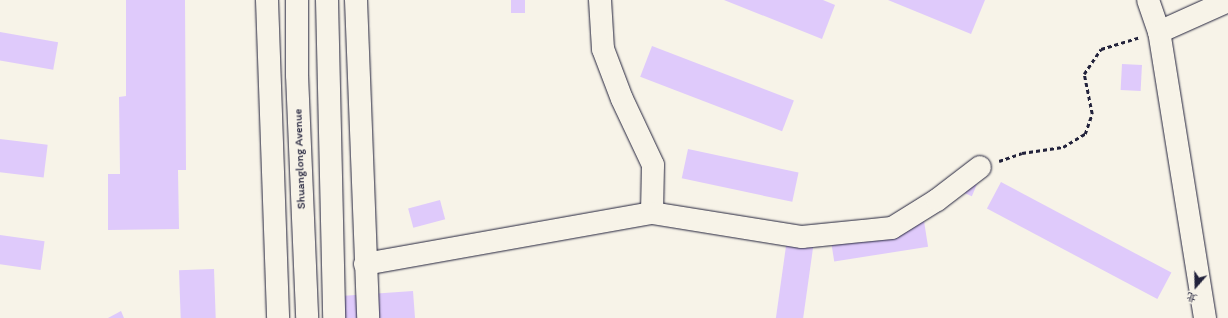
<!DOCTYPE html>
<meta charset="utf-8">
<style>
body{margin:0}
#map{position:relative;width:1228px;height:318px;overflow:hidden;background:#f7f3e8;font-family:Itim,"LXGW WenKai TC",sans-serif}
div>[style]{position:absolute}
.building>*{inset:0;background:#dfcafb;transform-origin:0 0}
.path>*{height:2.5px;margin-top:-1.25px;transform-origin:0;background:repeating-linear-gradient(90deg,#22223b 0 4px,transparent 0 7px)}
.roads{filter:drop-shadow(0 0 1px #22223b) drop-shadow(0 0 1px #22223b)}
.minor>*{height:22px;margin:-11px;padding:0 11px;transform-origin:11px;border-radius:11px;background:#f7f3e8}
.highway>*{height:22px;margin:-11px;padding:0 11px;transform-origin:11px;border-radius:11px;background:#f7f3e8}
span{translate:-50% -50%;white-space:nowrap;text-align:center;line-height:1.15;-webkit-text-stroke:3.5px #f7f3e8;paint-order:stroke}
.street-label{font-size:12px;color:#22223b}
.north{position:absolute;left:1176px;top:266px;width:40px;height:40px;-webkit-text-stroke:3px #f7f3e8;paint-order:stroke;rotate:200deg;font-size:11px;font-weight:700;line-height:16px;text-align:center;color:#22223b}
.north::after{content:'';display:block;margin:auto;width:14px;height:18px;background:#22223b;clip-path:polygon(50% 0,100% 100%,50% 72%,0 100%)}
</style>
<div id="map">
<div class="building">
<i style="clip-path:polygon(126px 0,185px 0,186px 170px,178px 170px,179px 229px,108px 230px,108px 174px,120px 174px,119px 97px,126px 96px)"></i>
<i style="left:511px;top:0;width:14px;height:13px"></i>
<i style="clip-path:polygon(724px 0,823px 0,835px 5px,822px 39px)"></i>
<i style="clip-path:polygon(888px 0,985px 0,971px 34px)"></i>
<i style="left:0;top:32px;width:59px;height:28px;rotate:10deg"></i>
<i style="left:652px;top:46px;width:152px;height:33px;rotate:21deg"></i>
<i style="left:1122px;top:64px;width:20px;height:26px;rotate:3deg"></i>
<i style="left:0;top:139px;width:48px;height:33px;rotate:7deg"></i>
<i style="left:688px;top:149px;width:113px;height:30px;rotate:12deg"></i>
<i style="left:953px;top:174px;width:26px;height:13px;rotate:23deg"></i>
<i style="left:1001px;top:182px;width:193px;height:30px;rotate:28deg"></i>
<i style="left:440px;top:200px;width:20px;height:33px;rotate:75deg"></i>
<i style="left:924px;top:221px;width:26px;height:95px;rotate:81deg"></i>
<i style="left:0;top:235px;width:45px;height:29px;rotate:8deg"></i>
<i style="left:787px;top:239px;width:27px;height:80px;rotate:8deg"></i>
<i style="left:214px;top:269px;width:49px;height:35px;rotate:88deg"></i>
<i style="clip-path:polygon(413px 291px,415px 318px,343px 318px,341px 296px)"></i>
<i style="clip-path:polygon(121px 311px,124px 318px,108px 318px)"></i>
</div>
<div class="path">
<i style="left:999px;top:161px;width:24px;rotate:-19deg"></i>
<i style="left:1022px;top:153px;width:41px;rotate:-8.3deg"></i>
<i style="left:1063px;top:147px;width:26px;rotate:-31deg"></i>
<i style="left:1085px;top:134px;width:21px;rotate:-71deg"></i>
<i style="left:1092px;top:114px;width:41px;rotate:-101.3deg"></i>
<i style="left:1084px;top:74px;width:30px;rotate:-56deg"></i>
<i style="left:1101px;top:49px;width:39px;rotate:-17deg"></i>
</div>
<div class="roads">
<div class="minor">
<i style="left:600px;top:0;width:49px;rotate:86.5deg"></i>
<i style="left:603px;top:49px;width:53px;rotate:69.2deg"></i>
<i style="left:622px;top:99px;width:73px;rotate:64.8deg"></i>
<i style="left:653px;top:165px;width:48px;rotate:91.2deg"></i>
<i style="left:1148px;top:0;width:34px;rotate:71deg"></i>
<i style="left:365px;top:264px;width:291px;rotate:-10.1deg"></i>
<i style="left:652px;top:213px;width:152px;rotate:9.1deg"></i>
<i style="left:802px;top:237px;width:90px;rotate:-5.7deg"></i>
<i style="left:892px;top:228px;width:53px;rotate:-31.9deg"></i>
<i style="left:937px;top:200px;width:54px;rotate:-37.5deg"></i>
<i style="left:1205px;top:318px;width:290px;rotate:-99.1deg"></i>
<i style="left:1159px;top:32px;width:76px;rotate:-24.2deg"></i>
</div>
<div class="highway">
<i style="left:267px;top:0;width:318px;rotate:88deg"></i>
<i style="left:297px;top:0;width:75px;rotate:90deg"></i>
<i style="left:297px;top:75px;width:243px;rotate:87.6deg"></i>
<i style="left:327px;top:0;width:318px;rotate:88.7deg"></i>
<i style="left:356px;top:0;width:318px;rotate:87.8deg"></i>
</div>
</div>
<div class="street-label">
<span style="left:300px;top:159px;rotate:-92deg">Shuanglong Avenue</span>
</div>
<div class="north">北</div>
</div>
